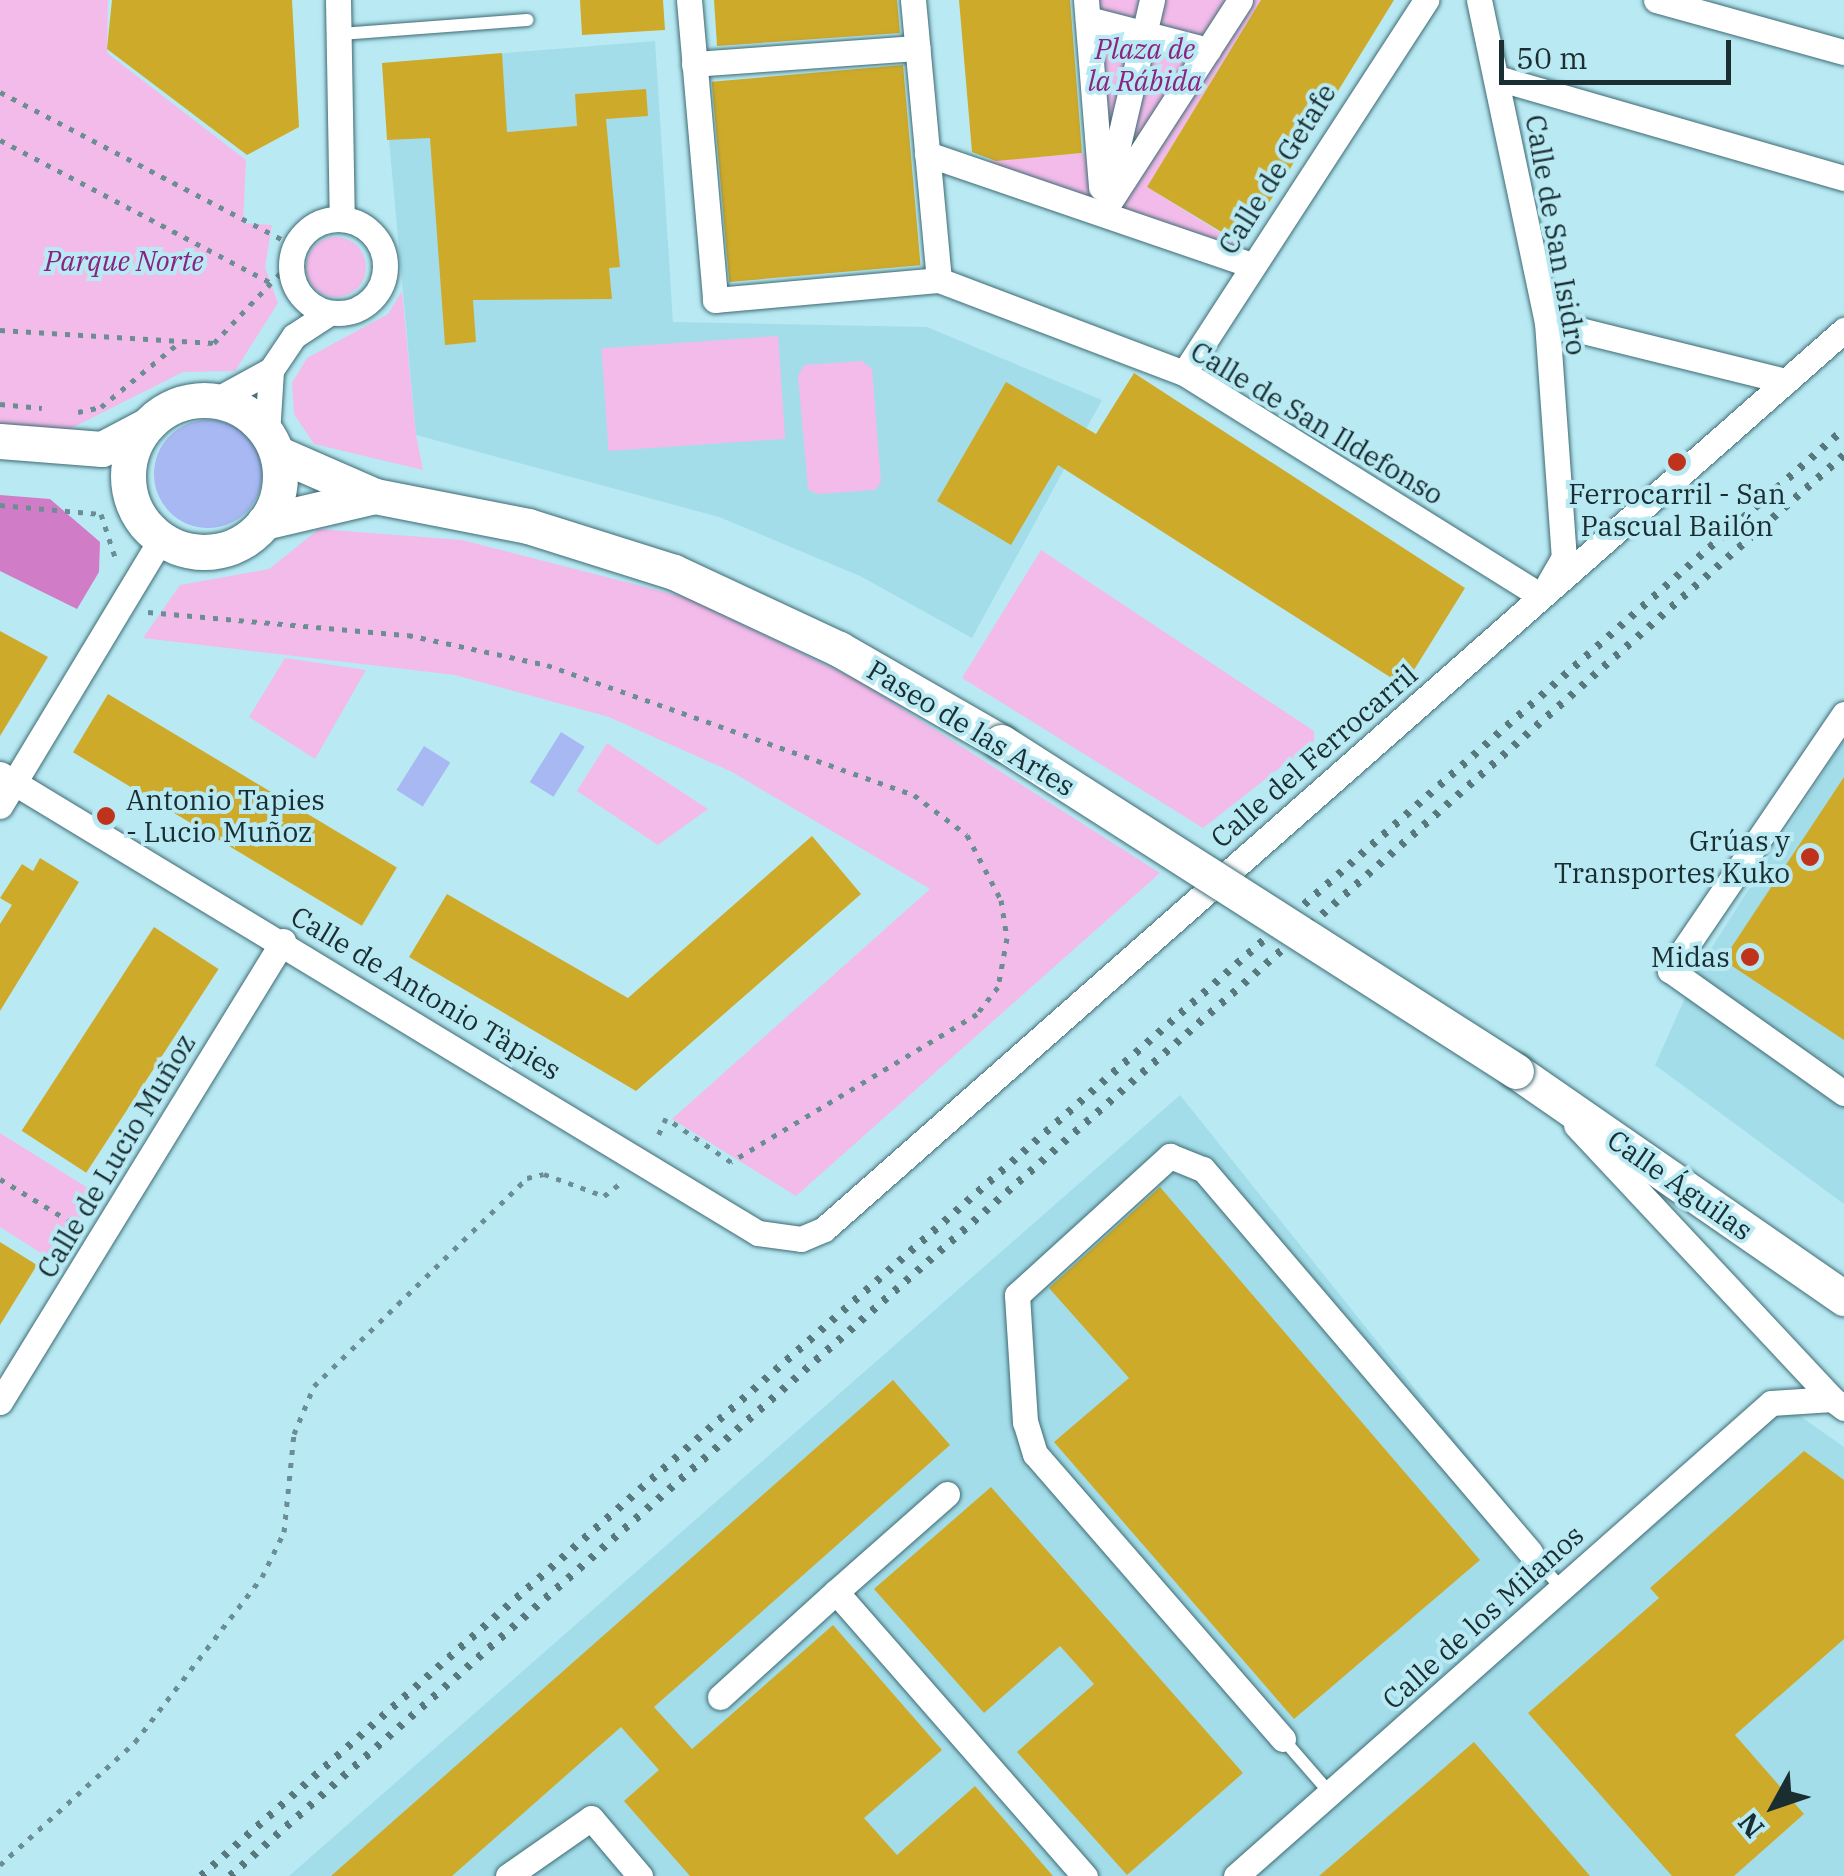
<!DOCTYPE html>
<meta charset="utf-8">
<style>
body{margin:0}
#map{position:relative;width:1844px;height:1876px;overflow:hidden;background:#b9eaf4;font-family:"IBM Plex Serif",serif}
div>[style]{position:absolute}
.built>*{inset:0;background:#a3dde9}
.green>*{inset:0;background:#f3bbea;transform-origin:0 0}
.round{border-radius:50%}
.forest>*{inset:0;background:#d17cc6}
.water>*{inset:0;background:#a7b8f2;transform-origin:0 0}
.building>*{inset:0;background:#ceaa2a;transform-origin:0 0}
.path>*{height:5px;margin-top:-2.5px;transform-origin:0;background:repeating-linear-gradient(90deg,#6b8e94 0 5px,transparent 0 13px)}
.roads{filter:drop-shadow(0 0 2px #3e6b74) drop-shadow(0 0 2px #3e6b74)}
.lane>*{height:12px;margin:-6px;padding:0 6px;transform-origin:6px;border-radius:6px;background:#fff}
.street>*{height:25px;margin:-12.5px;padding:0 12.5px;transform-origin:12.5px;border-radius:12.5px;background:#fff}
.street>.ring{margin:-12.5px;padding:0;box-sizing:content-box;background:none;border:25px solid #fff;border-radius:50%}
.secondary>*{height:35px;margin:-17.5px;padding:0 17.5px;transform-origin:17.5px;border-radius:17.5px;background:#fff}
.secondary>.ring{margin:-17.5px;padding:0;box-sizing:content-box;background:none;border:35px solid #fff;border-radius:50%}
.rail>*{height:8px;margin-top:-4px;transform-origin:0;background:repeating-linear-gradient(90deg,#59787e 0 5px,transparent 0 15px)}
.bridges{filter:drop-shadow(0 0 2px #3e6b74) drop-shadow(0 0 2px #3e6b74)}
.secondary-bridge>*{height:35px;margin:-17.5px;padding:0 17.5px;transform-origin:17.5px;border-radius:17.5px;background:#fff}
.dots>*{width:28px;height:28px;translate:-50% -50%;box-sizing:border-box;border:5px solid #b9eaf4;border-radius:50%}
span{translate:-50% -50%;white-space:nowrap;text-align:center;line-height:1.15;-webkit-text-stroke:8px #b9eaf4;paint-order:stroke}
.park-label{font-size:28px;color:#892480;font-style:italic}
.street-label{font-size:28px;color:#1a2e31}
.poi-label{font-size:28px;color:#1a2e31}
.left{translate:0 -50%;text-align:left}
.right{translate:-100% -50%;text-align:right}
.north{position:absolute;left:1724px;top:1756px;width:100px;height:100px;-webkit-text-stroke:8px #b9eaf4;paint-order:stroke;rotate:230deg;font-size:28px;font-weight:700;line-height:40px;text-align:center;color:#1a2e31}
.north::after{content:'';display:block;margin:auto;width:35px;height:45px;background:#1a2e31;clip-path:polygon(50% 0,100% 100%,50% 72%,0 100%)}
.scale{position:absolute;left:1499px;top:40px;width:232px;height:45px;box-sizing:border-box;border:5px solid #1a2e31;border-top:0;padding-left:12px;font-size:30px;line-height:35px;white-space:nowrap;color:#1a2e31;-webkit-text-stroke:8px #b9eaf4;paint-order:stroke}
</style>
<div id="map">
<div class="built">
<i style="clip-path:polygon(655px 41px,673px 322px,927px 327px,1102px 400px,972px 638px,860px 576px,719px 517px,416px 435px,382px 63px)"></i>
<i style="clip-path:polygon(1844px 740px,1844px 1204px,1655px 1065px,1698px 969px)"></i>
<i style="clip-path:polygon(1180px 1095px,1572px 1585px,1783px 1404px,1844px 1447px,1844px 1876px,289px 1876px)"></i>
</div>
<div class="green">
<i style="clip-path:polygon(0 0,108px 0,107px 53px,246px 160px,243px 223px,272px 225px,265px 267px,278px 303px,235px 371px,183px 372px,66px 431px,0 424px)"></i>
<i style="clip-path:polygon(1075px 0,1261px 0,1147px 187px,1242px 246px,1228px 271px,973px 177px,973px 162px,1088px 153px)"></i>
<i class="round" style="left:306px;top:237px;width:60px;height:60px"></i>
<i style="clip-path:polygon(402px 291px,416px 435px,423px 470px,314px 444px,294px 414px,292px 383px,307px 358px,388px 314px)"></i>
<i style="left:778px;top:336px;width:103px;height:177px;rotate:86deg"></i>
<i style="clip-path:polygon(862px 361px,872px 369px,881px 482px,875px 490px,817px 494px,808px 489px,798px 376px,804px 365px)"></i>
<i style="clip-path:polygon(319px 529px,462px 540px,688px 598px,857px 680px,1160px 873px,796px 1196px,672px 1119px,930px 889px,732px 772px,609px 717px,455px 675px,143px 638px,180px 585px,269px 569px)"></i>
<i style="clip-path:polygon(1041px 550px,1314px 731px,1314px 741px,1203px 828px,962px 678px)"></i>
<i style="clip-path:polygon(285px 658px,366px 670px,315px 759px,249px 717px)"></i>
<i style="clip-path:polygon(607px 743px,708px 809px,658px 845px,577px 791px)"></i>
<i style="clip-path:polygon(0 1133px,96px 1193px,55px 1262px,0 1227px)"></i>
</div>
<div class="forest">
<i style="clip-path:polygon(0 495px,50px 499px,100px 542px,99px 572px,77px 609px,0 571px)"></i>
</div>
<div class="water">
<i class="round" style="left:154px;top:420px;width:108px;height:108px"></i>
<i style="left:561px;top:732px;width:28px;height:59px;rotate:32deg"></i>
<i style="left:424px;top:746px;width:31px;height:52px;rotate:32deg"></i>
</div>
<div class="building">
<i style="clip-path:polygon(112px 0,292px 0,299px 127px,247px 155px,107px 49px)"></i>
<i style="clip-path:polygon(580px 0,663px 0,665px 30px,582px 35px)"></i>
<i style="clip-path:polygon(714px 0,897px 0,900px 33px,717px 46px)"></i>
<i style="clip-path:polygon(959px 0,1070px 0,1082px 153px,996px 161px,972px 152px)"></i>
<i style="clip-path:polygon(1261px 0,1394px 0,1243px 245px,1147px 187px)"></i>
<i style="clip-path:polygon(502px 53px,507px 132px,577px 126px,575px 94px,646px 89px,648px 116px,606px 119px,620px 267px,609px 268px,612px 299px,473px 300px,476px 342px,445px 345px,430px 138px,387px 140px,382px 63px)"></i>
<i style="left:903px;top:65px;width:201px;height:192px;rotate:85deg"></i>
<i style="clip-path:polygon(1134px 373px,1465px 588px,1404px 686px,1058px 465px,1011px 545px,937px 501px,1006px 382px,1096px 434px)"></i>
<i style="clip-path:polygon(0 631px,48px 657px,0 736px)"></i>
<i style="left:108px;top:694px;width:337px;height:68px;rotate:31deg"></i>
<i style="clip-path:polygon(1844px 777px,1844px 1040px,1723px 960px)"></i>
<i style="clip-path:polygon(812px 836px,861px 894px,636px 1091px,409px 957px,447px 894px,628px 998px)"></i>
<i style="clip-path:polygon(40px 858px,79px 882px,0 1011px,0 924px,12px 905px,0 898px,22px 864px,33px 871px)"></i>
<i style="left:154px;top:927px;width:77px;height:243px;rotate:33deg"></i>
<i style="clip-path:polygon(1160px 1187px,1480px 1560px,1294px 1719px,1054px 1442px,1129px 1378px,1049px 1288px)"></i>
<i style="clip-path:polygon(0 1242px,37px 1265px,0 1325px)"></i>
<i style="clip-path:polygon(893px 1380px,950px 1445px,654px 1707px,692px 1749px,833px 1625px,942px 1750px,864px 1818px,897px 1855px,975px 1786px,1053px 1876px,690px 1876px,624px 1801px,659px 1770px,621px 1727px,452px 1876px,331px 1876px)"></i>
<i style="clip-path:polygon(1804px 1451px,1844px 1480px,1844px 1639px,1735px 1735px,1804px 1814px,1734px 1876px,1672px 1876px,1528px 1713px,1659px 1598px,1650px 1588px)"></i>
<i style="clip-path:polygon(991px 1487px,1243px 1773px,1127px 1875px,1017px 1752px,1094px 1684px,1060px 1646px,984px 1713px,874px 1589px)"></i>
<i style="clip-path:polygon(1474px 1742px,1590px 1876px,1319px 1876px)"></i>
</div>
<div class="path">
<i style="left:0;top:92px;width:333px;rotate:27.6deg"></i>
<i style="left:0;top:140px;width:306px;rotate:27.8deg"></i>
<i style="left:0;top:330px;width:214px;rotate:3.5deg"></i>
<i style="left:214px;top:343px;width:112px;rotate:-46.5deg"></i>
<i style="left:0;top:404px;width:42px;rotate:5.4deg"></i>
<i style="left:78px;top:412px;width:24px;rotate:-12deg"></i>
<i style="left:101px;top:407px;width:104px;rotate:-39.5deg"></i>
<i style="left:0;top:505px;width:101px;rotate:5.1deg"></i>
<i style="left:101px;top:514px;width:45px;rotate:72deg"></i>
<i style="left:148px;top:612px;width:261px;rotate:5.1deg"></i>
<i style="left:408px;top:635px;width:142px;rotate:12.2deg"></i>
<i style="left:547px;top:665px;width:389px;rotate:19.5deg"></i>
<i style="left:914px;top:795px;width:66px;rotate:37deg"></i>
<i style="left:967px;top:835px;width:73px;rotate:62.4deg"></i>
<i style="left:1001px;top:900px;width:38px;rotate:81deg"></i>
<i style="left:1007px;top:938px;width:50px;rotate:100.4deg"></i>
<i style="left:998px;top:987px;width:34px;rotate:128deg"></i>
<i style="left:977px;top:1014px;width:287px;rotate:149deg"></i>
<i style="left:731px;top:1162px;width:78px;rotate:-145.9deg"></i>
<i style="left:666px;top:1118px;width:22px;rotate:114deg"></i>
<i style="left:0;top:1179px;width:89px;rotate:31.2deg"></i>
<i style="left:0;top:1865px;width:183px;rotate:-42.3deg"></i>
<i style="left:135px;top:1742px;width:208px;rotate:-52.4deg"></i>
<i style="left:262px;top:1577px;width:50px;rotate:-63.9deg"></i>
<i style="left:284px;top:1532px;width:99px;rotate:-84.2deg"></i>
<i style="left:294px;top:1434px;width:52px;rotate:-67.4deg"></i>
<i style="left:314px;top:1386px;width:298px;rotate:-44.3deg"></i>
<i style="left:527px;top:1178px;width:17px;rotate:-13deg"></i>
<i style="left:544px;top:1174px;width:64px;rotate:20.1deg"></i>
<i style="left:604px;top:1196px;width:24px;rotate:-38deg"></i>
</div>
<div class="roads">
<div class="lane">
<i style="left:340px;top:34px;width:188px;rotate:-4.3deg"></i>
<i style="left:1530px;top:1552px;width:48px;rotate:49.3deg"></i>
<i style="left:1283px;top:1739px;width:72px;rotate:49deg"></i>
</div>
<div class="street">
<i style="left:338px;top:0;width:219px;rotate:89deg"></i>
<i style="left:689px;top:0;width:301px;rotate:85deg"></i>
<i style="left:715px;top:300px;width:225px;rotate:-5.1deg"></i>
<i style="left:939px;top:280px;width:262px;rotate:20.8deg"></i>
<i style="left:1184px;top:373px;width:421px;rotate:32deg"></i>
<i style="left:913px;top:0;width:281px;rotate:84.7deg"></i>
<i style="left:1086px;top:0;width:188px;rotate:85.4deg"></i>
<i style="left:1479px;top:0;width:329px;rotate:78.1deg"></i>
<i style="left:1547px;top:322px;width:236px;rotate:85.9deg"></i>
<i style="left:1564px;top:557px;width:30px;rotate:120deg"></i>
<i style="left:1656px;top:0;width:195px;rotate:15.5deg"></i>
<i style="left:1088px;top:19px;width:124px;rotate:14.5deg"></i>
<i style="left:694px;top:64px;width:224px;rotate:-4.1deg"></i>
<i style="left:1497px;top:78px;width:361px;rotate:16.1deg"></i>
<i style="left:927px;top:154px;width:343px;rotate:18.9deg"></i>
<i style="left:1107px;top:192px;width:197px;rotate:-76.8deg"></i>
<i style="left:1103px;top:212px;width:252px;rotate:-57.1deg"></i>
<i class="ring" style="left:291px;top:219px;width:69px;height:69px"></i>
<i style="left:1547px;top:322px;width:246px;rotate:13.9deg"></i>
<i style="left:1184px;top:373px;width:445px;rotate:-57deg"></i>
<i style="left:216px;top:400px;width:63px;rotate:-28.6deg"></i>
<i style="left:267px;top:434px;width:64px;rotate:-86.4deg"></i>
<i style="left:271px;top:370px;width:41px;rotate:-55.9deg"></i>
<i style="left:294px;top:336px;width:42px;rotate:-33.3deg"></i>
<i style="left:1844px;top:714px;width:310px;rotate:124.2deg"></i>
<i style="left:1670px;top:970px;width:213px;rotate:35.3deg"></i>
<i style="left:0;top:774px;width:886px;rotate:31.2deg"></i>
<i style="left:758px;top:1233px;width:43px;rotate:7.9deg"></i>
<i style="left:801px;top:1239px;width:25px;rotate:-23deg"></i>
<i style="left:824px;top:1229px;width:1360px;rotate:-41.39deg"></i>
<i style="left:0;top:806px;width:312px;rotate:-58.9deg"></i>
<i style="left:1576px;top:1125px;width:375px;rotate:46.9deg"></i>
<i style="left:0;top:1402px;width:541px;rotate:-58.45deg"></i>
<i style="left:947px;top:1494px;width:148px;rotate:138.6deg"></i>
<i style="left:836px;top:1592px;width:378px;rotate:48.8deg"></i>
<i style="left:720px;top:1697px;width:156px;rotate:-42.2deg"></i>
<i style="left:1283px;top:1739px;width:378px;rotate:-131deg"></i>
<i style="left:1035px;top:1454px;width:34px;rotate:-107deg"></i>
<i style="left:1025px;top:1422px;width:127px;rotate:-93.6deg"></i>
<i style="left:1017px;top:1295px;width:207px;rotate:-42.3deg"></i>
<i style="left:1170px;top:1156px;width:35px;rotate:22deg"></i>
<i style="left:1203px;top:1169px;width:504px;rotate:49.51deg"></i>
<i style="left:508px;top:1876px;width:101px;rotate:-34.9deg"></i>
<i style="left:591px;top:1818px;width:76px;rotate:49.8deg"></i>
<i style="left:1236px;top:1876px;width:714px;rotate:-41.48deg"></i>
<i style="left:1771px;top:1403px;width:61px;rotate:-3.8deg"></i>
<i style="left:1832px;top:1399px;width:15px;rotate:37deg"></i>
</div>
<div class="secondary">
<i class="ring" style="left:128px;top:400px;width:117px;height:117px"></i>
<i style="left:0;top:441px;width:102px;rotate:4.5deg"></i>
<i style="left:102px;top:449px;width:50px;rotate:-27.6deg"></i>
<i style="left:279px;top:454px;width:105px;rotate:23.6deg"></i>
<i style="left:375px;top:496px;width:156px;rotate:11.1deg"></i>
<i style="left:528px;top:526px;width:153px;rotate:17.5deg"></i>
<i style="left:674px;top:572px;width:182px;rotate:25deg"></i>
<i style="left:839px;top:649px;width:187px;rotate:29.9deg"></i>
<i style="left:264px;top:522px;width:114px;rotate:-13.2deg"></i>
<i style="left:1516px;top:1071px;width:399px;rotate:34.7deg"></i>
</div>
</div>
<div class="rail">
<i style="left:201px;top:1876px;width:2189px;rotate:-41.37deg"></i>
<i style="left:230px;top:1876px;width:2150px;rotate:-41.36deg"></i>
</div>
<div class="bridges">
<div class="secondary-bridge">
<i style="left:1001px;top:742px;width:611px;rotate:32.57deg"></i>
</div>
</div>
<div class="dots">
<i style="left:1677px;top:462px;background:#bf331d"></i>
<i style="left:106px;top:816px;background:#bf331d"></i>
<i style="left:1810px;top:857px;background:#bf331d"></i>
<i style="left:1750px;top:957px;background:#bf331d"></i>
</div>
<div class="park-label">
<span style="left:1145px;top:65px">Plaza de<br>la Rábida</span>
<span style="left:124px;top:261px">Parque Norte</span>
</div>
<div class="street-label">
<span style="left:1277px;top:169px;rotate:-58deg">Calle de Getafe</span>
<span style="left:1556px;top:235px;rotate:80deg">Calle de San Isidro</span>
<span style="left:1317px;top:423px;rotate:31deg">Calle de San Ildefonso</span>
<span style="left:971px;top:728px;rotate:31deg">Paseo de las Artes</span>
<span style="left:1314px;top:756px;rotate:-41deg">Calle del Ferrocarril</span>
<span style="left:426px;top:993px;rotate:31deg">Calle de Antonio Tàpies</span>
<span style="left:116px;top:1156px;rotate:-59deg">Calle de Lucio Muñoz</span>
<span style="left:1680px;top:1185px;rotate:35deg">Calle Águilas</span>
<span style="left:1483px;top:1617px;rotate:-42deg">Calle de los Milanos</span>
</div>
<div class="poi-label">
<span style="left:1677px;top:510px">Ferrocarril - San<br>Pascual Bailón</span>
<span class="left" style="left:126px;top:816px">Antonio Tapies<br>- Lucio Muñoz</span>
<span class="right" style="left:1790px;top:857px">Grúas y<br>Transportes Kuko</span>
<span class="right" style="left:1730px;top:957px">Midas</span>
</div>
<div class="north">N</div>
<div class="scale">50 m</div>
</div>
